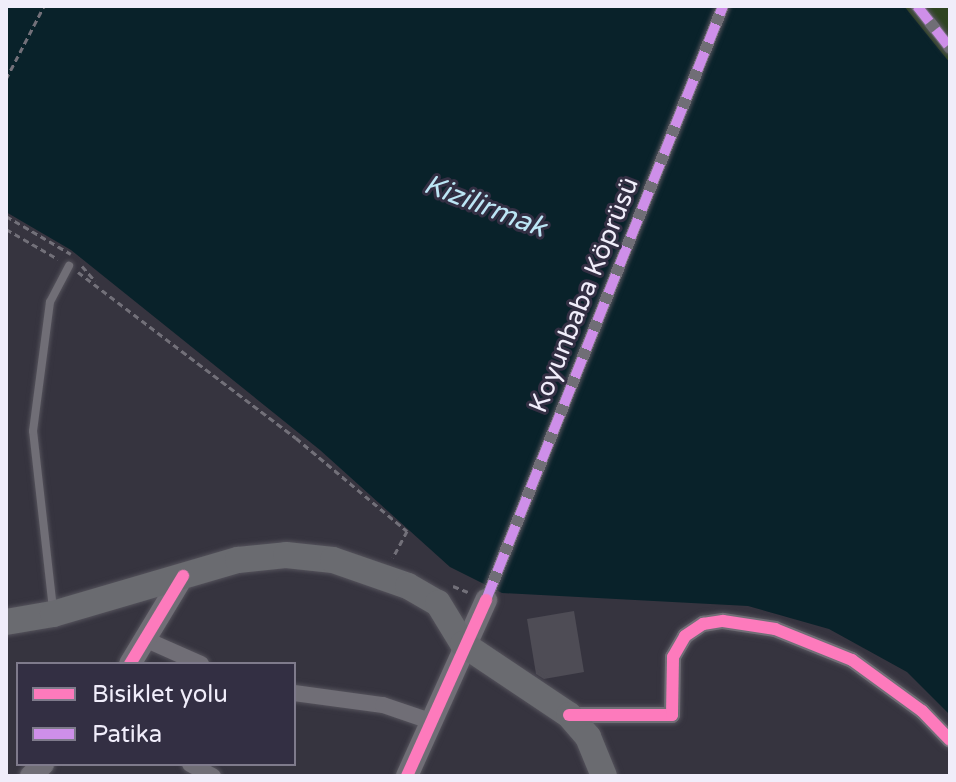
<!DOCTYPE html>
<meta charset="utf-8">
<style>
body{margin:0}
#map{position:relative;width:956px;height:782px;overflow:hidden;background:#36343f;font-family:"Varela Round",sans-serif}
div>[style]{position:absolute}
.green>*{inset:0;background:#2e4421}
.water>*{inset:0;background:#09222a}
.building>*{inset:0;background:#4e4c55}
.path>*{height:3px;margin-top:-1.5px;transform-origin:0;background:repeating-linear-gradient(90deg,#727079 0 6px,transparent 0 10px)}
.roads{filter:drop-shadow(0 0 2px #55535c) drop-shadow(0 0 2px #55535c)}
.service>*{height:8px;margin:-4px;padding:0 4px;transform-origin:4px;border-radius:4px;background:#706e76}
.pedestrian>*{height:12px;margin:-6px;padding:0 6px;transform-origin:6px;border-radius:6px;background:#706e76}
.minor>*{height:16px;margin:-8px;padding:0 8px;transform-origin:8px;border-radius:8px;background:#706e76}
.tertiary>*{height:22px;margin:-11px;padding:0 11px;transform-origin:11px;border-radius:11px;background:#706e76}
.primary>*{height:26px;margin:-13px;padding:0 13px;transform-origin:13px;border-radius:13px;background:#6a6b70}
.quiet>*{height:10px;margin-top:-5px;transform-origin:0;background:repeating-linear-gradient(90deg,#ce8fe9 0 20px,transparent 0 30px)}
.cycleway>*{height:12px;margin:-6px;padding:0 6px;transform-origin:6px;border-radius:6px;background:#fd7abc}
span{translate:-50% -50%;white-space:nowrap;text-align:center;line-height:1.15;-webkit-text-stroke:6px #332f43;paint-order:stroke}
.street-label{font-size:26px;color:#f0edfa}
.water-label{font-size:28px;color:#bce6f5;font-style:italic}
.frame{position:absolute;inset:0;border:8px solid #f0edfa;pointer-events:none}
.legend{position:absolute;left:16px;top:662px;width:280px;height:104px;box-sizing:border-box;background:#332f43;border:2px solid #7f7b8c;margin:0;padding:10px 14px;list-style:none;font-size:24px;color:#f0edfa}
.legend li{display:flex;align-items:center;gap:16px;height:40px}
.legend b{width:40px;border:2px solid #7f7b8c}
</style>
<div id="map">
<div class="green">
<i style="clip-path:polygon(904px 6px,950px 6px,950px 63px)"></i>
</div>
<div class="water">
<i style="clip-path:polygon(6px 6px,904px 6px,950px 63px,950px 715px,907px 672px,829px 629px,748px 606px,502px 593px,450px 567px,320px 450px,71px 250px,6px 212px)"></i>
</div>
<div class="building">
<i style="clip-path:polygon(574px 611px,584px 672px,544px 679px,536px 674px,527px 619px)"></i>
</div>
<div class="path">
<i style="left:6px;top:79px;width:82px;rotate:-62.5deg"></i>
<i style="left:6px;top:216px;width:75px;rotate:30.3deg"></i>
<i style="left:6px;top:229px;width:60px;rotate:30deg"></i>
<i style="left:82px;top:266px;width:20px;rotate:49deg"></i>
<i style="left:78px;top:272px;width:274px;rotate:37.3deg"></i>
<i style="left:296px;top:438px;width:145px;rotate:40deg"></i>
<i style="left:407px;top:531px;width:30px;rotate:118deg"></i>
<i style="left:453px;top:586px;width:16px;rotate:22deg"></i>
</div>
<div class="roads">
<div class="service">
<i style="left:53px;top:609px;width:179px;rotate:-96.4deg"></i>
<i style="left:33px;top:431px;width:130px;rotate:-82.5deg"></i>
<i style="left:50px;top:302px;width:41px;rotate:-62.2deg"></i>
</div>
<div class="pedestrian">
<i style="left:917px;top:6px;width:53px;rotate:51.8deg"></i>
<i style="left:486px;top:600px;width:640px;rotate:-68.25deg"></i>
</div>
<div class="minor">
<i style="left:149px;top:641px;width:57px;rotate:23.9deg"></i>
<i style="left:294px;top:693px;width:90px;rotate:7.7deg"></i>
<i style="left:383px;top:705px;width:50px;rotate:18.8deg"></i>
<i style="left:569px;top:715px;width:103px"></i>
<i style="left:672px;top:715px;width:58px;rotate:-89deg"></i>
<i style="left:673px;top:657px;width:24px;rotate:-60deg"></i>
<i style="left:685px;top:636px;width:22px;rotate:-34deg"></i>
<i style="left:703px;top:624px;width:20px;rotate:-9deg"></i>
<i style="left:723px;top:621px;width:53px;rotate:8.7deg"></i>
<i style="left:775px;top:629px;width:83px;rotate:21.9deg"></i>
<i style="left:852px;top:660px;width:87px;rotate:36.1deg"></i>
<i style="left:922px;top:711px;width:40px;rotate:46deg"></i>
<i style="left:190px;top:764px;width:26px;rotate:28deg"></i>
</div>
<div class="tertiary">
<i style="left:130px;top:664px;width:103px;rotate:-58.9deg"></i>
<i style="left:31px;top:776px;width:17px;rotate:-45deg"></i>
<i style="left:407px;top:776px;width:193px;rotate:-65.8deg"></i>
</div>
<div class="primary">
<i style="left:6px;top:622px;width:48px;rotate:-9.7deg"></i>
<i style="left:53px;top:614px;width:193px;rotate:-16.3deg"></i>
<i style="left:238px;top:560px;width:48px;rotate:-5.9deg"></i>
<i style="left:286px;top:555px;width:47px;rotate:6.1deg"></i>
<i style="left:333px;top:560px;width:79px;rotate:19.1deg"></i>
<i style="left:408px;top:586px;width:34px;rotate:30deg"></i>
<i style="left:438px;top:603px;width:48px;rotate:58.6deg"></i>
<i style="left:463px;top:644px;width:128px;rotate:33.8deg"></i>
<i style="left:569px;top:715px;width:29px;rotate:49deg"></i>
<i style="left:588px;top:737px;width:42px;rotate:67.7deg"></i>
</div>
</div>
<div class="quiet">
<i style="left:917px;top:6px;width:53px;rotate:51.8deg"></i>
<i style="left:486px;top:600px;width:640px;rotate:-68.25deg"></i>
</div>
<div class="cycleway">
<i style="left:130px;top:664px;width:103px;rotate:-58.9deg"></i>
<i style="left:569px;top:715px;width:103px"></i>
<i style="left:672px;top:715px;width:58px;rotate:-89deg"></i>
<i style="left:673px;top:657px;width:24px;rotate:-60deg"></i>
<i style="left:685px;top:636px;width:22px;rotate:-34deg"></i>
<i style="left:703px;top:624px;width:20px;rotate:-9deg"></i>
<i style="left:723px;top:621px;width:53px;rotate:8.7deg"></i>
<i style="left:775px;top:629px;width:83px;rotate:21.9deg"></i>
<i style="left:852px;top:660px;width:87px;rotate:36.1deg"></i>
<i style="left:922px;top:711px;width:40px;rotate:46deg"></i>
<i style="left:407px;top:776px;width:193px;rotate:-65.8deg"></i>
</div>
<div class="street-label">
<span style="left:584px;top:295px;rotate:-68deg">Koyunbaba Köprüsü</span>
</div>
<div class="water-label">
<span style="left:485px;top:206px;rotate:21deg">Kizilirmak</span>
</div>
<div class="frame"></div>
<ul class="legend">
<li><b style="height:10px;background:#fd7abc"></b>Bisiklet yolu</li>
<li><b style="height:10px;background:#ce8fe9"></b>Patika</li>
</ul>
</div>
